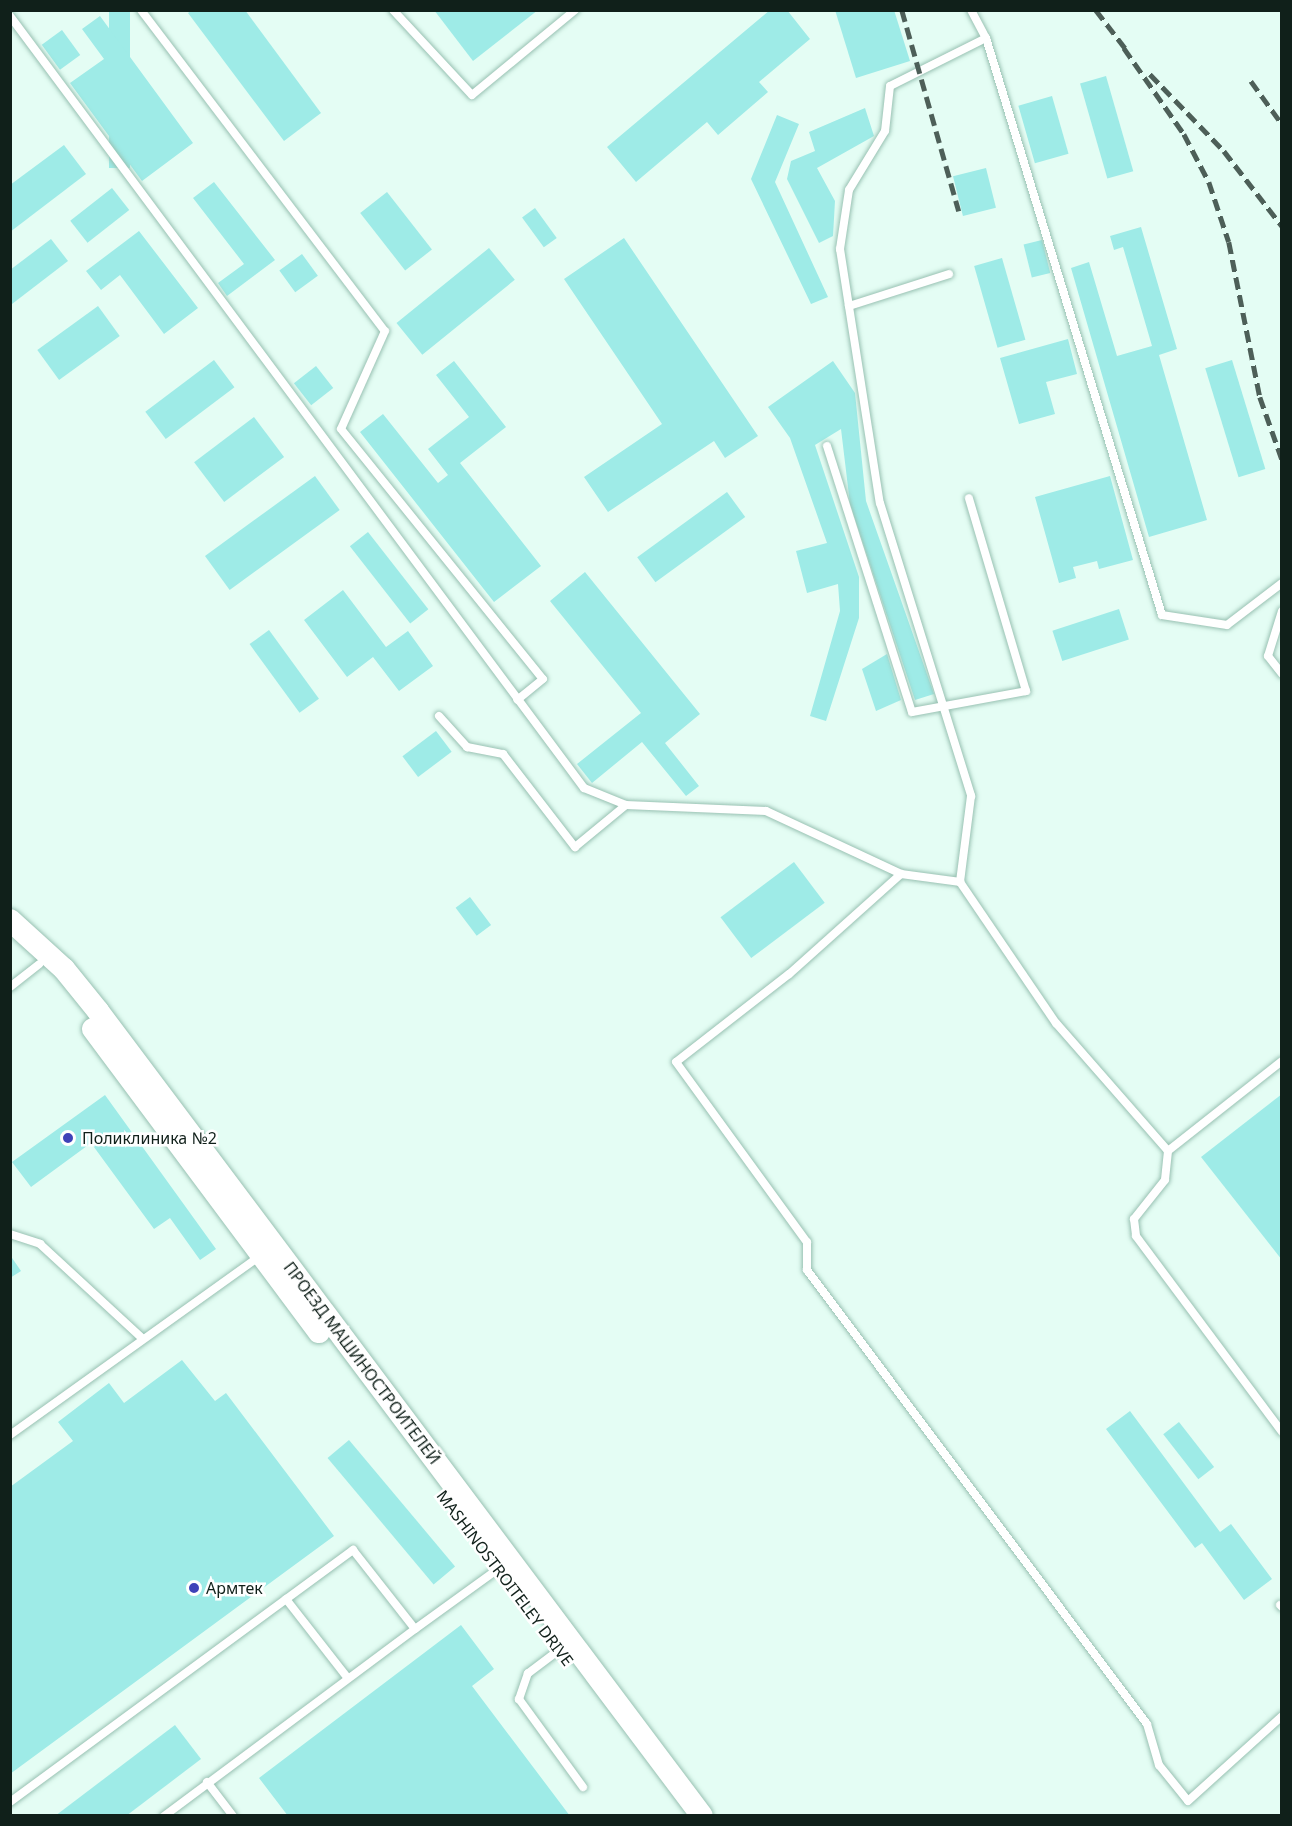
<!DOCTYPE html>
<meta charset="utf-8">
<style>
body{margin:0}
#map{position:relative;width:1292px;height:1826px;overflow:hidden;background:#e4fdf4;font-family:"Noto Sans",sans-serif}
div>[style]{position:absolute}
.building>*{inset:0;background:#9eebe7;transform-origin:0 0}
.roads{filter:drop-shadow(0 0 2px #98c1b2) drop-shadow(0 0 2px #98c1b2)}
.lane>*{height:8px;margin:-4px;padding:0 4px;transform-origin:4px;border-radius:4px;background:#fff}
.secondary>*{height:22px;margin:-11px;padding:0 11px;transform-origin:11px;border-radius:11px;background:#fff}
.rail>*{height:4.5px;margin-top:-2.25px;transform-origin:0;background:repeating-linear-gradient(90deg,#4d5f58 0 12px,transparent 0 18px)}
.dots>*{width:16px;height:16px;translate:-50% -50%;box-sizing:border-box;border:3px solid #fff;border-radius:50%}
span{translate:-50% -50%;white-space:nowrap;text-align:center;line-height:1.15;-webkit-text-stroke:5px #fff;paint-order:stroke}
.poi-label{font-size:16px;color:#10201a}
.left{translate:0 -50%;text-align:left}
.street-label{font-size:16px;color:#10201a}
.frame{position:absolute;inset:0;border:12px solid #10201a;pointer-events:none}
</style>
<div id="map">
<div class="building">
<i style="left:109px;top:10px;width:21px;height:158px"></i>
<i style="clip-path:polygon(192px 10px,245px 10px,321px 113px,284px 141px,188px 13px)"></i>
<i style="clip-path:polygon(434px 10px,538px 10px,473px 61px)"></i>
<i style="clip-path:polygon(770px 10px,787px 10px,810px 39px,759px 82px,768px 92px,718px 135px,707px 122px,636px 182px,607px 147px)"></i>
<i style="clip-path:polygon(835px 10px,894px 10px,910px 61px,856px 78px)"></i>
<i style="clip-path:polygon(100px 16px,193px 143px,142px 181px,70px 83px,104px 59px,82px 29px)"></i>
<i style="left:62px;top:30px;width:31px;height:25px;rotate:54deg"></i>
<i style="left:1106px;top:76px;width:99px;height:27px;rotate:74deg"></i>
<i style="left:1052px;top:96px;width:60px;height:35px;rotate:74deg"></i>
<i style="clip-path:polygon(865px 108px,874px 136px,817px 168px,835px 201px,833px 236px,819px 243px,787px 179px,791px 161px,815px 151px,809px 132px)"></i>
<i style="clip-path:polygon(777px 115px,799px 124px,775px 182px,828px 297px,811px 304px,751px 179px)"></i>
<i style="clip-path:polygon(64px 145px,86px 174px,10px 232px,10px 185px)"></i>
<i style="left:986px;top:168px;width:41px;height:34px;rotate:76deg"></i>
<i style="clip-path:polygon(214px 182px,275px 260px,227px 296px,218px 283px,244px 264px,193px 198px)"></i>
<i style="left:112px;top:188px;width:28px;height:53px;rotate:52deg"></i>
<i style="left:387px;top:192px;width:73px;height:34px;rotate:52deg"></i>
<i style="left:535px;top:208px;width:37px;height:16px;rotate:54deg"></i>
<i style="clip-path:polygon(1141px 227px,1177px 349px,1159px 355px,1207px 520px,1149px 537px,1071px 268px,1089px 262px,1117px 356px,1152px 346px,1123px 247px,1114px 250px,1110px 236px)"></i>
<i style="clip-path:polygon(139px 231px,198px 308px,164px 334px,120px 275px,101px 290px,86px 271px)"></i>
<i style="clip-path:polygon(624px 238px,758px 436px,725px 458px,714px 441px,608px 512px,584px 477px,662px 424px,564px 279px)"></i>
<i style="clip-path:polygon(51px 239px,68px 261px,12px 304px,10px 270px)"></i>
<i style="left:1042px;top:240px;width:34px;height:19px;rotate:76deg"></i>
<i style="left:489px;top:248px;width:41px;height:119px;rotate:51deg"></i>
<i style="left:302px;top:254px;width:27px;height:28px;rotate:54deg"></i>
<i style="left:1002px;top:258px;width:85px;height:29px;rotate:74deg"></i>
<i style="left:98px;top:306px;width:37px;height:75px;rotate:54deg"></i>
<i style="clip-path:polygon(1068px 339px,1077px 374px,1046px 382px,1055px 414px,1019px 424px,1000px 358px)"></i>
<i style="left:214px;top:360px;width:34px;height:86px;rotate:53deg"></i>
<i style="left:1232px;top:360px;width:114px;height:28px;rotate:73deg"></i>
<i style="clip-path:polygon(454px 361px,506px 427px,460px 463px,541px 566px,494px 602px,360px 432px,383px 414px,438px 483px,448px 475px,428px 449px,469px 417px,436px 375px)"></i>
<i style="clip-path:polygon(833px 361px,855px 393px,866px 501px,934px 694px,915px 700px,850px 504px,841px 429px,815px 445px,859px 577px,859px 618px,826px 721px,810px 716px,840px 611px,838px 584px,807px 593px,796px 551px,827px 543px,790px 438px,768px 407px)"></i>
<i style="left:316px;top:366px;width:28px;height:28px;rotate:52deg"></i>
<i style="left:254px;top:417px;width:50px;height:75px;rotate:53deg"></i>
<i style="left:315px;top:476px;width:42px;height:136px;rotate:54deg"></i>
<i style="clip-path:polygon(1110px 476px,1133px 560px,1099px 569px,1097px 561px,1073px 567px,1076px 578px,1059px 583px,1035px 497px)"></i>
<i style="left:727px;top:492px;width:31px;height:111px;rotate:54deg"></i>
<i style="left:368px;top:532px;width:98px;height:23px;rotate:52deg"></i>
<i style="clip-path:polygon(585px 572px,700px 714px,665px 743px,699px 786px,686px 796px,642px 742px,592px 783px,577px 764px,641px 713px,550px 601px)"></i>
<i style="clip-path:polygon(343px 590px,386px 647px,408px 631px,433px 666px,399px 691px,373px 657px,347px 677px,304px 620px)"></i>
<i style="left:1119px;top:609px;width:32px;height:70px;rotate:72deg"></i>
<i style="left:269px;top:630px;width:85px;height:24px;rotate:54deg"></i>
<i style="clip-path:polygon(887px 654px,901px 700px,876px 711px,862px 669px)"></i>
<i style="left:436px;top:731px;width:26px;height:42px;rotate:53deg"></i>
<i style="left:794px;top:862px;width:51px;height:92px;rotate:53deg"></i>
<i style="left:470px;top:897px;width:35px;height:18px;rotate:53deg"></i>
<i style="clip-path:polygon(1282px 1094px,1282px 1260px,1201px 1157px)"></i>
<i style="clip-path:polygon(105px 1095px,216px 1249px,200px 1260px,170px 1218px,154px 1229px,91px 1143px,31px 1187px,12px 1162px)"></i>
<i style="clip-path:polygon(10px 1255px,21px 1271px,10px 1278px)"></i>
<i style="clip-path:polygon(182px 1360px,215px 1401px,226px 1393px,334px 1536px,10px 1774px,10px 1487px,73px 1441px,58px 1422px,109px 1383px,124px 1403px)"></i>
<i style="clip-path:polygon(1130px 1411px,1220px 1532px,1231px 1524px,1272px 1579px,1244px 1600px,1202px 1543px,1195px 1548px,1106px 1429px)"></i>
<i style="left:1179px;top:1422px;width:57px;height:20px;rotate:52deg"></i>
<i style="left:349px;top:1440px;width:165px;height:28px;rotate:50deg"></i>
<i style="clip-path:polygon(461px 1625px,494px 1669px,472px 1686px,570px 1816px,288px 1816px,259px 1778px)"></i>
<i style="clip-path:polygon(175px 1725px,201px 1759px,126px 1816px,55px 1816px)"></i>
</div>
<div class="roads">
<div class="lane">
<i style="left:141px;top:10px;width:403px;rotate:52.8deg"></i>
<i style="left:385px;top:331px;width:107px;rotate:114.2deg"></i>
<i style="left:341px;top:429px;width:321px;rotate:51.1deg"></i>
<i style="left:543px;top:679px;width:33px;rotate:141deg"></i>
<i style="left:393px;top:10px;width:116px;rotate:47.1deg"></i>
<i style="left:472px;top:95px;width:134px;rotate:-39.5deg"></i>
<i style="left:971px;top:10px;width:32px;rotate:62deg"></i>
<i style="left:10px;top:16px;width:962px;rotate:53.37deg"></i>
<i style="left:584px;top:788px;width:45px;rotate:22deg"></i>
<i style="left:626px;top:805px;width:140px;rotate:2.5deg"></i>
<i style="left:766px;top:811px;width:149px;rotate:25deg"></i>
<i style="left:901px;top:874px;width:60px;rotate:7.7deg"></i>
<i style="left:849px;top:306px;width:105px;rotate:-17.7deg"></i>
<i style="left:827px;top:446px;width:279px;rotate:72.3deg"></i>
<i style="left:912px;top:712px;width:116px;rotate:-10.4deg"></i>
<i style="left:1026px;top:691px;width:201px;rotate:-106.5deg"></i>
<i style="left:1282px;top:583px;width:69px;rotate:142.6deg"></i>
<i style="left:1227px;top:625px;width:66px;rotate:-171.3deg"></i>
<i style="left:1162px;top:615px;width:603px;rotate:-106.96deg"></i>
<i style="left:986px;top:38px;width:107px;rotate:153.4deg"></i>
<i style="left:890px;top:86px;width:45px;rotate:96.3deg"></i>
<i style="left:885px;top:131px;width:69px;rotate:121.4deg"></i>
<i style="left:849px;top:190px;width:60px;rotate:98.7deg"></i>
<i style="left:840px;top:249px;width:257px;rotate:81.1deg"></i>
<i style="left:880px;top:503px;width:307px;rotate:72.7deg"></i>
<i style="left:971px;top:796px;width:87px;rotate:97.3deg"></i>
<i style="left:960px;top:882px;width:171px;rotate:55.8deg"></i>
<i style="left:1056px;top:1023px;width:170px;rotate:48.8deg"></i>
<i style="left:1168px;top:1151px;width:29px;rotate:96deg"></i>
<i style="left:1165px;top:1180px;width:50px;rotate:128.5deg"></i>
<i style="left:1134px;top:1219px;width:17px;rotate:83deg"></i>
<i style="left:1136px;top:1236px;width:244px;rotate:53.3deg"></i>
<i style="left:1282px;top:611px;width:47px;rotate:107.3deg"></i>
<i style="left:1268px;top:656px;width:23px;rotate:52deg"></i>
<i style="left:439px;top:716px;width:42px;rotate:47.9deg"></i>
<i style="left:467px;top:747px;width:37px;rotate:11deg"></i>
<i style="left:503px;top:754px;width:118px;rotate:52.3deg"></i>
<i style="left:575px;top:847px;width:66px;rotate:-39.5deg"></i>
<i style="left:901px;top:874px;width:150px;rotate:138.2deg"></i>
<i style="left:789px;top:974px;width:143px;rotate:142.1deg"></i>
<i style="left:676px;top:1062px;width:223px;rotate:54deg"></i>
<i style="left:807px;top:1242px;width:28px;rotate:90deg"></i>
<i style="left:807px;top:1270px;width:567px;rotate:53.17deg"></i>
<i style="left:1147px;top:1724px;width:43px;rotate:73.7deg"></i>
<i style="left:1159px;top:1765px;width:46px;rotate:51.1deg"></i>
<i style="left:1188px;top:1801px;width:127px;rotate:-42.1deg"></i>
<i style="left:10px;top:987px;width:37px;rotate:-38deg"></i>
<i style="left:1168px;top:1151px;width:145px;rotate:-38.3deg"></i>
<i style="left:10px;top:1234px;width:32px;rotate:18deg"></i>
<i style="left:40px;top:1244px;width:139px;rotate:42.7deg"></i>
<i style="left:10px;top:1435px;width:307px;rotate:-35.6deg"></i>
<i style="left:286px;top:1599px;width:99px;rotate:52deg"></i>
<i style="left:1280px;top:1605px;width:3px;rotate:45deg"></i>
<i style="left:415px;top:1629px;width:102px;rotate:-35.9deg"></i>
<i style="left:559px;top:1650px;width:39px;rotate:143deg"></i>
<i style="left:528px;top:1673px;width:28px;rotate:109deg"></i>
<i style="left:519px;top:1699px;width:109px;rotate:54deg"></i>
<i style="left:207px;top:1782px;width:43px;rotate:52.6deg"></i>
<i style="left:10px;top:1802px;width:426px;rotate:-36.3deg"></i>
<i style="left:353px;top:1550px;width:100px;rotate:51.9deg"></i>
<i style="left:415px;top:1629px;width:313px;rotate:143.3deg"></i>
</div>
<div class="secondary">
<i style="left:10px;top:920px;width:73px;rotate:42.2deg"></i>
<i style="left:64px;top:969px;width:54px;rotate:51deg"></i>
<i style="left:98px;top:1011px;width:1006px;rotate:53.12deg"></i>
<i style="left:93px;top:1029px;width:378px;rotate:53.3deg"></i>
</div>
</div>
<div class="rail">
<i style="left:902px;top:10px;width:209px;rotate:74.2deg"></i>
<i style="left:1096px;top:10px;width:54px;rotate:52.5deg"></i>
<i style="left:1124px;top:48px;width:105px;rotate:55.1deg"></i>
<i style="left:1184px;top:134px;width:54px;rotate:62.5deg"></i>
<i style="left:1209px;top:182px;width:63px;rotate:71.6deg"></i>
<i style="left:1229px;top:242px;width:158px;rotate:78.7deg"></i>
<i style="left:1260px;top:397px;width:66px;rotate:70.5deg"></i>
<i style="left:1150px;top:74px;width:107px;rotate:46.1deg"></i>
<i style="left:1224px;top:151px;width:95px;rotate:52.3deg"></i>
<i style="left:1251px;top:81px;width:53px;rotate:54.2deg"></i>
</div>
<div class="dots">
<i style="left:68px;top:1138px;background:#3e43b8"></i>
<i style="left:194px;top:1588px;background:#3e43b8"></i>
</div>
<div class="poi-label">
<span class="left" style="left:82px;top:1138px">Поликлиника №2</span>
<span class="left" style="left:206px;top:1588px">Армтек</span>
</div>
<div class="street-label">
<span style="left:362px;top:1363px;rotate:53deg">ПРОЕЗД МАШИНОСТРОИТЕЛЕЙ</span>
<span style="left:505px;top:1578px;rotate:53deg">MASHINOSTROITELEY DRIVE</span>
</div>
<div class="frame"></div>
</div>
